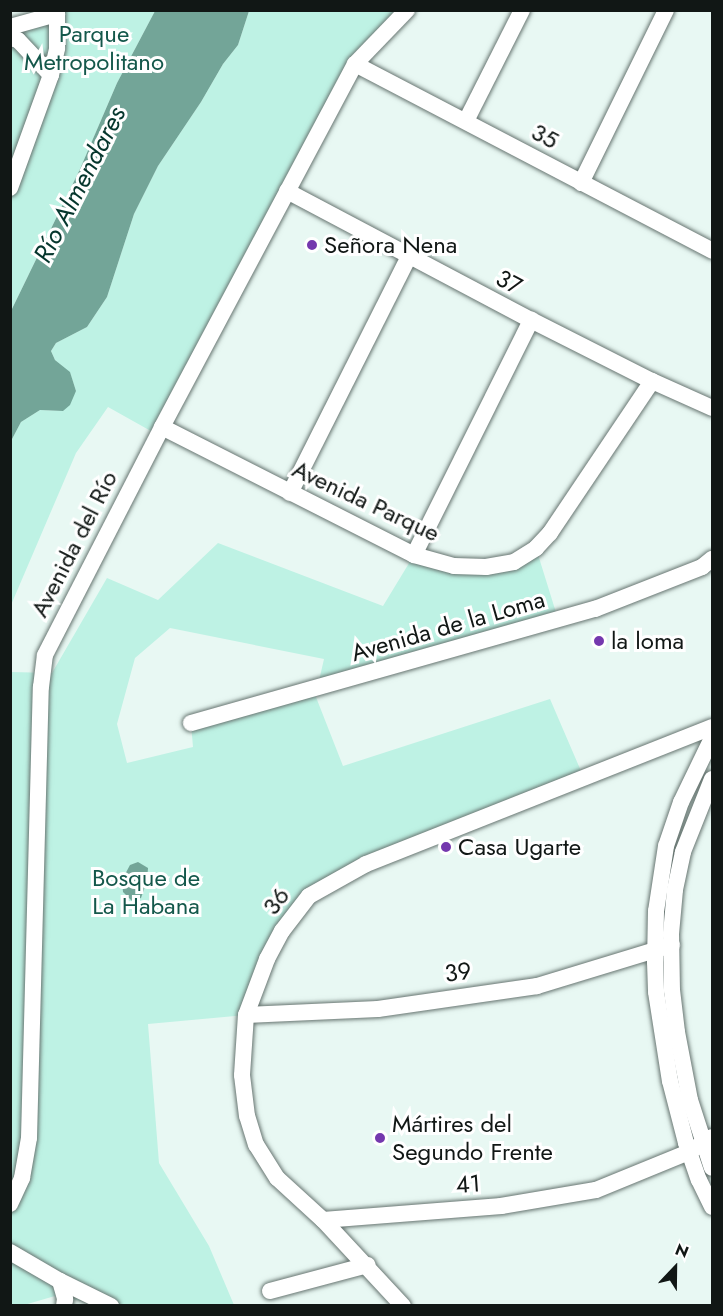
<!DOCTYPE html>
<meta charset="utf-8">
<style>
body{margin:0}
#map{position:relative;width:723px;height:1316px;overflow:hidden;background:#e8f8f3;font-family:Jost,sans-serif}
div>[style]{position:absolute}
.green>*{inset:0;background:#bef2e4}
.water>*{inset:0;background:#73a598}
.roads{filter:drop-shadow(0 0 2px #677571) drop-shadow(0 0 2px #677571)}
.minor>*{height:16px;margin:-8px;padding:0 8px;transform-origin:8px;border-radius:8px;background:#fff}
.dots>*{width:16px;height:16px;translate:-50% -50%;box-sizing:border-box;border:3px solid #fff;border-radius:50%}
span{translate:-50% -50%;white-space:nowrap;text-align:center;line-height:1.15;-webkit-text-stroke:6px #fff;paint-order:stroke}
.park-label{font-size:24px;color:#14584b}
.street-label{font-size:24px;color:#111715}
.poi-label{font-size:24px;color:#111715}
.left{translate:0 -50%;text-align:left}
.water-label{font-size:26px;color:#05362d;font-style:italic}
.frame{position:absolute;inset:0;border:12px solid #111715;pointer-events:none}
.north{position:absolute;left:645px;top:1238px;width:60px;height:60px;-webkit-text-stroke:4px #fff;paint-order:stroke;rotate:22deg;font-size:16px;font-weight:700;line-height:24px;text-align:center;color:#111715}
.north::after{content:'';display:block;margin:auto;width:21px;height:27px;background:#111715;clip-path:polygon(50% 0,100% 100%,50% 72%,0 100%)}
</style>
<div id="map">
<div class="green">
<i style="clip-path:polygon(57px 11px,155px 11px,117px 83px,80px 169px,11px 311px,10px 27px)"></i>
<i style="clip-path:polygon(249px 11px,405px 11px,355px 64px,158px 435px,108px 407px,76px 453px,11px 605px,11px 441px,21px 422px,40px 410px,63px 411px,76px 391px,70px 373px,55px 360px,51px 351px,56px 343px,87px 327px,107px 297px,134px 214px,158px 166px,201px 102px,223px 64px,238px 45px)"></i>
<i style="clip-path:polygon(218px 543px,383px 606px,414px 555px,486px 567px,536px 548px,558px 619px,318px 685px,324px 659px,170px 628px,135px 658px,117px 724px,127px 763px,193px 747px,191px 723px,314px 692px,343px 766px,550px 699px,584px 778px,309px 896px,246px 1015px,148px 1024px,159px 1163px,209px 1246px,234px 1305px,103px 1305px,55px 1296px,24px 1305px,11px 1306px,11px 672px,52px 673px,107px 578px,158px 600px)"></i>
</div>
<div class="water">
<i style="clip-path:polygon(155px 11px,249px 11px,238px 45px,223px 64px,201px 102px,158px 166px,134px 214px,107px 297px,87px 327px,56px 343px,51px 351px,55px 360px,70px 372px,76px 391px,70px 405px,63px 411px,40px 410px,21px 422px,11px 441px,11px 311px,80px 169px,117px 83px)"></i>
<i style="clip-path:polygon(138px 862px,148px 868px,147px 881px,141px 898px,132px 901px,123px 892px,122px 880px,130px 865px)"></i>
</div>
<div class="roads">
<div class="minor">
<i style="left:10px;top:27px;width:49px;rotate:-15.5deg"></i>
<i style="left:10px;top:38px;width:8px;rotate:14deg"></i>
<i style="left:18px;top:40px;width:48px;rotate:46.7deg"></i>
<i style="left:355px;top:64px;width:403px;rotate:27.6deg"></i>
<i style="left:466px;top:121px;width:124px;rotate:-63.2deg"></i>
<i style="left:581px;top:183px;width:193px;rotate:-63.8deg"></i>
<i style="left:10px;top:188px;width:120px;rotate:-70.1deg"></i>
<i style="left:51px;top:75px;width:28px;rotate:-77deg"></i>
<i style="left:57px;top:48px;width:38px;rotate:-90deg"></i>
<i style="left:287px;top:191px;width:276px;rotate:27.9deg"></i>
<i style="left:531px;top:320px;width:136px;rotate:26.8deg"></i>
<i style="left:652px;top:381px;width:66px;rotate:24.2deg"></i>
<i style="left:162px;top:427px;width:283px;rotate:26.9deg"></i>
<i style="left:414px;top:555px;width:41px;rotate:15.4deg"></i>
<i style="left:454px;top:566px;width:32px;rotate:2deg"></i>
<i style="left:486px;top:567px;width:28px;rotate:-10deg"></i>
<i style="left:514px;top:562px;width:26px;rotate:-32deg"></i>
<i style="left:536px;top:548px;width:21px;rotate:-47deg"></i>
<i style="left:550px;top:533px;width:183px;rotate:-56.1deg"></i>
<i style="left:290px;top:493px;width:265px;rotate:-63.3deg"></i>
<i style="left:414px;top:555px;width:263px;rotate:-63.5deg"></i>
<i style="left:191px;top:723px;width:420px;rotate:-15.8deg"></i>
<i style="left:595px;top:609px;width:115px;rotate:-21.4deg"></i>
<i style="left:702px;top:567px;width:13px;rotate:-39deg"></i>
<i style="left:712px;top:738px;width:71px;rotate:115.8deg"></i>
<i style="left:681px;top:802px;width:46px;rotate:108.8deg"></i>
<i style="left:666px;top:846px;width:66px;rotate:98.7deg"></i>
<i style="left:656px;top:911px;width:51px;rotate:91.1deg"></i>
<i style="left:655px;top:962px;width:30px;rotate:88deg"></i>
<i style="left:656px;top:992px;width:90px;rotate:81.1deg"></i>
<i style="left:670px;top:1081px;width:64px;rotate:75.5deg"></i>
<i style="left:686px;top:1143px;width:39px;rotate:71deg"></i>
<i style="left:699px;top:1180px;width:30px;rotate:64deg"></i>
<i style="left:712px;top:779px;width:79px;rotate:111.7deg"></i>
<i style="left:683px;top:852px;width:39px;rotate:102deg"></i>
<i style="left:675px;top:890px;width:44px;rotate:95.2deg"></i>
<i style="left:671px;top:934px;width:56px;rotate:89deg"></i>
<i style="left:672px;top:990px;width:42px;rotate:83.2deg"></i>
<i style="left:677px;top:1032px;width:69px;rotate:79.2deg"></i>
<i style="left:690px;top:1100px;width:71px;rotate:72.1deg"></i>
<i style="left:246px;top:1015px;width:132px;rotate:-2.6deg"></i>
<i style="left:378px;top:1009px;width:161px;rotate:-8.2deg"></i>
<i style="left:537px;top:986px;width:141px;rotate:-16.9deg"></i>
<i style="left:10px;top:1204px;width:29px;rotate:-65deg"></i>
<i style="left:22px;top:1178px;width:41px;rotate:-80.1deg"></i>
<i style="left:29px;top:1138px;width:451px;rotate:-88.5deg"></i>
<i style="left:41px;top:687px;width:32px;rotate:-83deg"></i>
<i style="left:45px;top:655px;width:256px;rotate:-62.8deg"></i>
<i style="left:162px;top:427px;width:411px;rotate:-62deg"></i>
<i style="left:355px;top:64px;width:75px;rotate:-46.1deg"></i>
<i style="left:323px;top:1220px;width:179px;rotate:-4.5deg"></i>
<i style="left:501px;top:1206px;width:96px;rotate:-9.6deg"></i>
<i style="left:596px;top:1190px;width:100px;rotate:-22.2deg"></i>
<i style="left:689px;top:1152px;width:27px;rotate:-33deg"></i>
<i style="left:10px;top:1252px;width:58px;rotate:30.1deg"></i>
<i style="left:60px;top:1281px;width:19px;rotate:74deg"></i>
<i style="left:65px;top:1299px;width:7px;rotate:98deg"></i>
<i style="left:60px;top:1281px;width:57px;rotate:26.1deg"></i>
<i style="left:270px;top:1291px;width:101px;rotate:-14.9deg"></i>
<i style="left:403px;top:1306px;width:117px;rotate:-132.9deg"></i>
<i style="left:323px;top:1220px;width:62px;rotate:-137.6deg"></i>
<i style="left:277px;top:1178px;width:39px;rotate:-122deg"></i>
<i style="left:256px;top:1145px;width:30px;rotate:-107deg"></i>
<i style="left:247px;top:1116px;width:41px;rotate:-97deg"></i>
<i style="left:242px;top:1075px;width:60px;rotate:-86.2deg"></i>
<i style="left:246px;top:1015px;width:60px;rotate:-69.4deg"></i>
<i style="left:267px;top:959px;width:32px;rotate:-62deg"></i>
<i style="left:282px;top:931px;width:44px;rotate:-52.4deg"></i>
<i style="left:309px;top:896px;width:65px;rotate:-29.3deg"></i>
<i style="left:366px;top:864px;width:372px;rotate:-21.6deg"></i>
</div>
</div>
<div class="dots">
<i style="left:312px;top:245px;background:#7438ae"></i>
<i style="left:599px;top:641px;background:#7438ae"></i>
<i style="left:446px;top:847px;background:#7438ae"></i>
<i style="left:380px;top:1138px;background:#7438ae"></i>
</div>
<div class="park-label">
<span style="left:94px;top:48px">Parque<br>Metropolitano</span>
<span style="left:146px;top:892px">Bosque de<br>La Habana</span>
</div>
<div class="street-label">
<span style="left:545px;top:136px;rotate:28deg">35</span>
<span style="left:509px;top:282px;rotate:28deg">37</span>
<span style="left:366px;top:501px;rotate:25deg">Avenida Parque</span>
<span style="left:74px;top:544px;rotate:-63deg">Avenida del Río</span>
<span style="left:448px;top:626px;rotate:-16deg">Avenida de la Loma</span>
<span style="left:276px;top:901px;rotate:-53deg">36</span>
<span style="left:458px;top:972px;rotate:-8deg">39</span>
<span style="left:468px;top:1184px;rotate:-4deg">41</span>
</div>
<div class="poi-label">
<span class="left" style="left:324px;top:245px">Señora Nena</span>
<span class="left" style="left:611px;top:641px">la loma</span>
<span class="left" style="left:458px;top:847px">Casa Ugarte</span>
<span class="left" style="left:392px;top:1138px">Mártires del<br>Segundo Frente</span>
</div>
<div class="water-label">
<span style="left:80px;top:185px;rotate:-63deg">Río Almendares</span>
</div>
<div class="frame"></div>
<div class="north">N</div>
</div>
